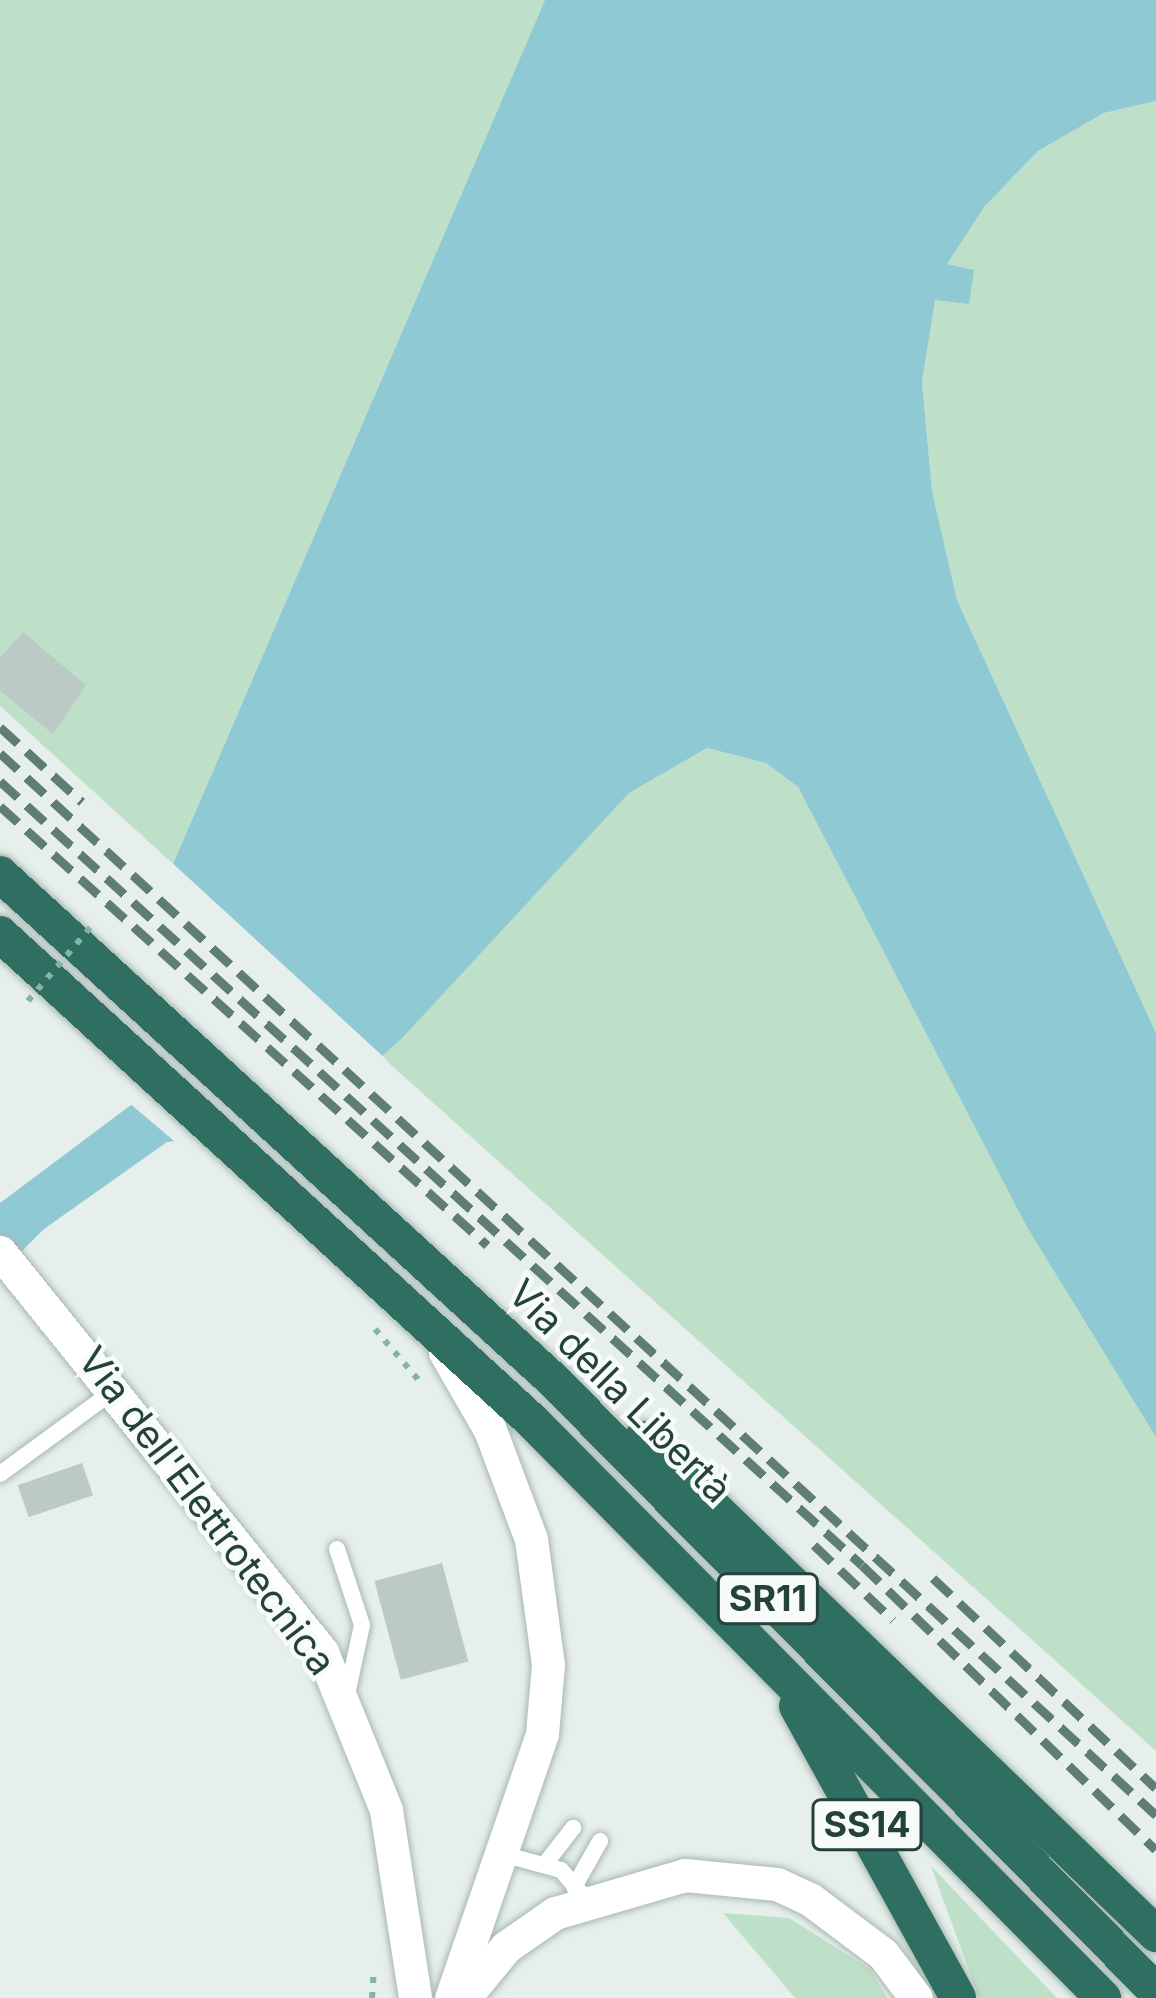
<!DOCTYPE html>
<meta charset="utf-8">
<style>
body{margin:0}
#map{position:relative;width:1156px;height:1998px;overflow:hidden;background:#e6efeb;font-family:Inter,sans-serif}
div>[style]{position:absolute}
.green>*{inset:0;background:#bfe0c8}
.water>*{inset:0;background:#8ec9d4}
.pier>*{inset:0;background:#e6efeb}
.building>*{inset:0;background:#bbcac4;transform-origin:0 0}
.path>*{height:6px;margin-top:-3px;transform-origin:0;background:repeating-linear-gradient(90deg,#86b3a5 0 6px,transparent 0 15px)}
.roads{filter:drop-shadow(0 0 3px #a8b8b2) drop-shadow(0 0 3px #a8b8b2)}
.lane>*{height:16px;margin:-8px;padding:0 8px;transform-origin:8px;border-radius:8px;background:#fff}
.street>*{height:33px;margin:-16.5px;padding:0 16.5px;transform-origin:16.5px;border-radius:16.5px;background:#fff}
.highway>*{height:36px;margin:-18px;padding:0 18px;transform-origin:18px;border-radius:18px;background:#2f6f62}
.rail>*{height:9px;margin-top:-4.5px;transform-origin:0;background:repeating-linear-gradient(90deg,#5f7d75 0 24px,transparent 0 36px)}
.path-bridge>*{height:6px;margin-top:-3px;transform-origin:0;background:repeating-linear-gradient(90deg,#86b3a5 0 6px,transparent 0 15px)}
span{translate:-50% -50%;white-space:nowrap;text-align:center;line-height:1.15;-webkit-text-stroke:9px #f7fbf9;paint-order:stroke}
.shield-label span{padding:3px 9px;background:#f7fbf9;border:3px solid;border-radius:9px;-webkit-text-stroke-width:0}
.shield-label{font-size:36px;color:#24423a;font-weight:700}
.street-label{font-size:39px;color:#24423a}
</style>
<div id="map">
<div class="green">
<i style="clip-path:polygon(0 0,545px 0,173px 864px,0 706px)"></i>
<i style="clip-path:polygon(1156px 101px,1156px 1033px,957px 600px,932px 491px,922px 382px,935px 299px,969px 303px,946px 265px,985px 206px,1038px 151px,1104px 113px)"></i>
<i style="clip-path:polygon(707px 748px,766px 763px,798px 787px,988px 1151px,1156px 1435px,1156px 1751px,381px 1056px,629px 793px)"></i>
<i style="clip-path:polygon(931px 1866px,1057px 1998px,979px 1998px)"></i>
<i style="clip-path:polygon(723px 1913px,789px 1918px,870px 1969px,887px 1998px,795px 1998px)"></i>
</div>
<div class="water">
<i style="clip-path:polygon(545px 0,1156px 0,1156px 101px,1104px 113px,1038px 151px,985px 206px,947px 264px,974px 270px,969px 304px,935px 300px,922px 382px,932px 491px,957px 600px,1156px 1033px,1156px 1437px,1027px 1227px,798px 787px,766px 763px,707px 748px,629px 793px,403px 1037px,302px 1128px,167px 1142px,44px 1229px,0 1273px,0 1203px,147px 1093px,173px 864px)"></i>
</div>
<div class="pier">
<i style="clip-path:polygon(168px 859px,387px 1060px,305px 1133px,180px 1146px,128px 1102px,148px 1064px,129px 977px,133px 944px)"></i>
</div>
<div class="building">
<i style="clip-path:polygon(23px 632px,86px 685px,53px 734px,0 691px,0 658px)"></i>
<i style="left:82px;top:1463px;width:34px;height:68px;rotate:71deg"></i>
<i style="left:442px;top:1563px;width:102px;height:70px;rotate:75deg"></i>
</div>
<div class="path">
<i style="left:375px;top:1329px;width:71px;rotate:49.6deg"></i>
<i style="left:372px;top:1998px;width:26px;rotate:-86deg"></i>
</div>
<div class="roads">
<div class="lane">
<i style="left:0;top:1474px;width:144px;rotate:-36.2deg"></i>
<i style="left:337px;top:1549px;width:80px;rotate:71.8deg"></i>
<i style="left:362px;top:1625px;width:76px;rotate:102.2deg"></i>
<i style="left:506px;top:1855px;width:57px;rotate:15.3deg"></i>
<i style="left:561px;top:1870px;width:38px;rotate:49deg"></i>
<i style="left:545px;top:1864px;width:46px;rotate:-52.1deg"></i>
<i style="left:574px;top:1887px;width:53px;rotate:-60.5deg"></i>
</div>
<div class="street">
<i style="left:0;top:1252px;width:514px;rotate:51.17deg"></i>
<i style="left:322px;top:1652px;width:170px;rotate:67.9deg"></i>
<i style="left:386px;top:1810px;width:190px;rotate:81.2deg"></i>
<i style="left:445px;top:1352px;width:90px;rotate:60deg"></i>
<i style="left:490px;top:1430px;width:116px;rotate:69.4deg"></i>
<i style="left:531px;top:1539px;width:127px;rotate:82.3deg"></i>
<i style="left:548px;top:1665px;width:69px;rotate:95deg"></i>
<i style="left:542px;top:1734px;width:279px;rotate:109deg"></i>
<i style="left:464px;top:1998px;width:66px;rotate:-50.5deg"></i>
<i style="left:506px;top:1947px;width:60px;rotate:-34.8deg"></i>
<i style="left:555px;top:1913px;width:135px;rotate:-16.3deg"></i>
<i style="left:685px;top:1875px;width:92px;rotate:5.6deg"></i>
<i style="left:777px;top:1884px;width:38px;rotate:25deg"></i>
<i style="left:811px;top:1900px;width:90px;rotate:36.9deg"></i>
<i style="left:883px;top:1954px;width:55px;rotate:53.1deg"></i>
</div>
<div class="highway">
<i style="left:0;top:874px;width:750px;rotate:42.46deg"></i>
<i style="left:553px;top:1380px;width:858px;rotate:45.38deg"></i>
<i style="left:0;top:934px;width:721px;rotate:42.47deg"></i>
<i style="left:532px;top:1421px;width:812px;rotate:45.3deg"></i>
<i style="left:642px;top:1439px;width:714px;rotate:43.92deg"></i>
<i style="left:797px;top:1706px;width:333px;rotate:61.1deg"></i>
</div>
</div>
<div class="rail">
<i style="left:0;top:727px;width:111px;rotate:42.4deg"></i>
<i style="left:0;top:753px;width:1570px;rotate:42.57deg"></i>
<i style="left:0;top:781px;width:1165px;rotate:42.29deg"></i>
<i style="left:862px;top:1565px;width:409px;rotate:44.1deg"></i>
<i style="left:0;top:806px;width:656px;rotate:42.03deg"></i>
<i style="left:814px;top:1545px;width:109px;rotate:43.5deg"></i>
<i style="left:933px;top:1578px;width:306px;rotate:43.3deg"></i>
</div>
<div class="path-bridge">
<i style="left:28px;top:1001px;width:104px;rotate:-49.7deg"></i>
</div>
<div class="shield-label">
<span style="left:768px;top:1599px">SR11</span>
<span style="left:867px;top:1825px">SS14</span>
</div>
<div class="street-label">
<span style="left:620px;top:1391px;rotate:45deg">Via della Libertà</span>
<span style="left:207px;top:1511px;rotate:53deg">Via dell'Elettrotecnica</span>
</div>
</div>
